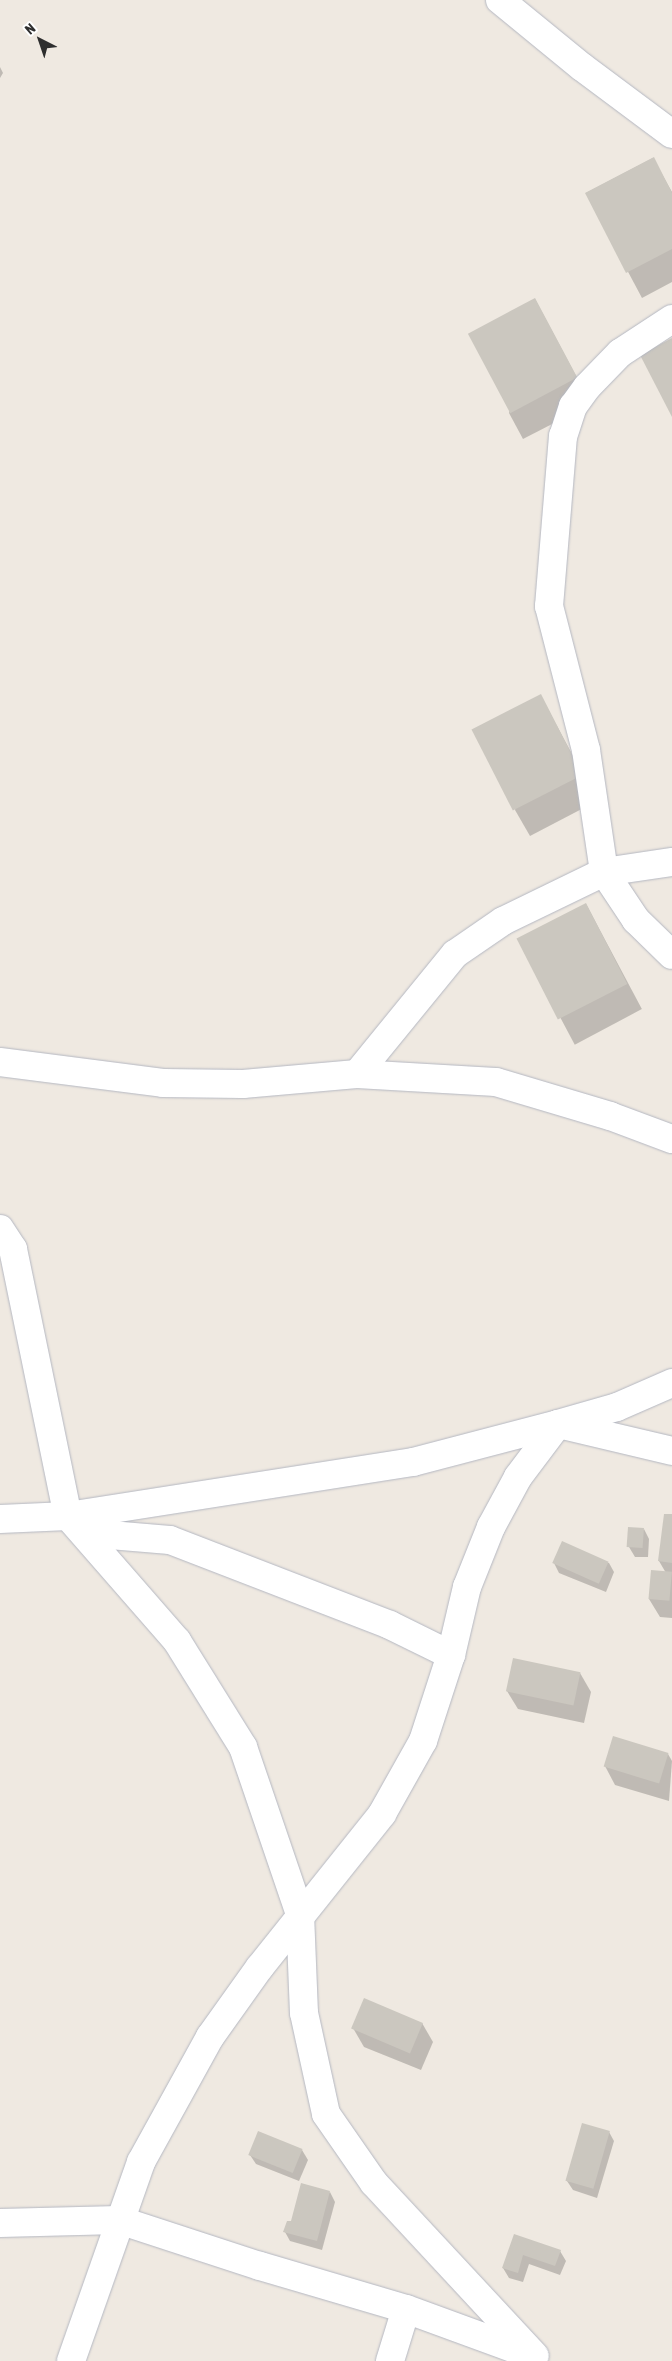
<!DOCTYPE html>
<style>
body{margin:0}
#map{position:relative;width:672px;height:2361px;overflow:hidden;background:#efe9e1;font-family:"Asap Condensed",sans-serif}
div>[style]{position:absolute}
.shadow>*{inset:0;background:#0003;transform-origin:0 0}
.building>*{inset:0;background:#cbc7bf;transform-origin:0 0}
.roads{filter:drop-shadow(0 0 1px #b4b7c1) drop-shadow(0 0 1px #b4b7c1)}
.minor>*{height:28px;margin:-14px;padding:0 14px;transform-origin:14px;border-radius:14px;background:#fff}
.tertiary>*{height:28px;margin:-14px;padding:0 14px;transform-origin:14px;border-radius:14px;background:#fff}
span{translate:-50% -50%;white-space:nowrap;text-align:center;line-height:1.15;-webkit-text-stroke:4px #fff;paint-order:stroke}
.north{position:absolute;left:15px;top:15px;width:50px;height:50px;-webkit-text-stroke:4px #fff;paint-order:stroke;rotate:319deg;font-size:14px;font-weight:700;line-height:20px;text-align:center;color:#2e2e2e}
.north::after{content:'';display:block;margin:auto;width:18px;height:22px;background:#2e2e2e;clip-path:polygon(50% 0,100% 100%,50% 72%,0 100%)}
</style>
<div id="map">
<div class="shadow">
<i style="clip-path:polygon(0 67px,3px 73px,0 78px)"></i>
<i style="clip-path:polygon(653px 158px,672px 192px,672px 282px,642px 298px,586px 193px)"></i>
<i style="clip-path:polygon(535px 299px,591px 404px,523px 439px,509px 413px)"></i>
<i style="clip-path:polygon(541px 696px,597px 801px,530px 836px,515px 810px)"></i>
<i style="left:586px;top:904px;width:119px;height:76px;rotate:62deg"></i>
<i style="clip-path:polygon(672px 1516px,672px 1618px,660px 1617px,649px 1599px,666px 1573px,659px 1561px)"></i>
<i style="clip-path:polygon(644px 1529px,649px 1539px,648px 1557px,635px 1557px,629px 1547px)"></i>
<i style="clip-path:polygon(554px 1563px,609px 1563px,614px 1572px,606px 1592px,559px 1573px)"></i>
<i style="clip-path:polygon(580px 1673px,591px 1692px,584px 1723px,518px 1709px,507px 1691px)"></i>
<i style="clip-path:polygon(668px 1754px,672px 1761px,669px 1801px,615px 1785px,605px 1766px)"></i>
<i style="clip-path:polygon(422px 2023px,433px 2042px,421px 2070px,364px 2047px,353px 2028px)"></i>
<i style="clip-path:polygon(609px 2132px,614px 2141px,597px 2198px,573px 2190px,567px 2181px)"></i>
<i style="clip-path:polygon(302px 2150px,308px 2160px,299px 2181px,256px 2164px,250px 2155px)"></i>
<i style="clip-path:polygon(330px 2192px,335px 2202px,322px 2250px,290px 2241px,285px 2232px,292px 2223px)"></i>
<i style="clip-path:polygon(515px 2236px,560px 2251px,566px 2261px,560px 2275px,529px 2264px,523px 2282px,509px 2278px,503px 2268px)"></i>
</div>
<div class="building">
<i style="clip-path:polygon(654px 157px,672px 193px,672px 249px,626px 273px,585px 193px)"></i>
<i style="left:535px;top:298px;width:90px;height:76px;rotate:62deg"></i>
<i style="clip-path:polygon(672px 338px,672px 417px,640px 355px)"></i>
<i style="left:541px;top:694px;width:91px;height:78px;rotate:63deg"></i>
<i style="left:586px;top:903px;width:91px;height:78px;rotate:63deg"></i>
<i style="clip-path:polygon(664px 1514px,672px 1514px,672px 1563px,658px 1561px)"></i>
<i style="left:628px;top:1527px;width:16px;height:20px;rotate:4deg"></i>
<i style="left:562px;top:1541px;width:51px;height:24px;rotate:24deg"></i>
<i style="left:651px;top:1570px;width:21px;height:29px;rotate:5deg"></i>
<i style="left:513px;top:1658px;width:69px;height:34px;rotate:12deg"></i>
<i style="left:613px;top:1736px;width:58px;height:32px;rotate:17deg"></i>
<i style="left:364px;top:1998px;width:64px;height:33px;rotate:23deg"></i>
<i style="left:582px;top:2123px;width:29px;height:60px;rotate:16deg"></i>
<i style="left:258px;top:2131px;width:48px;height:26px;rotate:22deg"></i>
<i style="clip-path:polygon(301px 2183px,330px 2191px,317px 2241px,283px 2232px,287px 2221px,291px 2221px)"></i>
<i style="clip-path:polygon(514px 2234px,561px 2250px,555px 2266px,523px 2255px,518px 2273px,502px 2268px)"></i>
</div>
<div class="roads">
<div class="minor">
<i style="left:500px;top:0;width:106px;rotate:39.3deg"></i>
<i style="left:582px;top:67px;width:112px;rotate:36.7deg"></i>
<i style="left:672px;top:319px;width:62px;rotate:146.8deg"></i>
<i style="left:620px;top:353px;width:47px;rotate:134.1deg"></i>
<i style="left:587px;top:387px;width:24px;rotate:126deg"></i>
<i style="left:573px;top:406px;width:32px;rotate:108deg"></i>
<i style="left:563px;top:436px;width:171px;rotate:94.7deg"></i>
<i style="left:549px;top:606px;width:149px;rotate:75.6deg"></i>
<i style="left:586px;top:750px;width:123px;rotate:81.6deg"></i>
<i style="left:604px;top:872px;width:58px;rotate:56.3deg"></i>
<i style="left:636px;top:920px;width:50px;rotate:44.2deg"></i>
<i style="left:357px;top:1074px;width:155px;rotate:-50.8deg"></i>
<i style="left:455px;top:954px;width:58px;rotate:-34.5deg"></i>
<i style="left:503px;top:921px;width:112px;rotate:-25.9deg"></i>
<i style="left:604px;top:872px;width:69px;rotate:-8.4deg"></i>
<i style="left:0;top:1229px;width:24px;rotate:57deg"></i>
<i style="left:13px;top:1249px;width:273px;rotate:78.4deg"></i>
<i style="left:68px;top:1516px;width:166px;rotate:48.9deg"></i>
<i style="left:177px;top:1641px;width:125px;rotate:58.1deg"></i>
<i style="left:243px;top:1747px;width:176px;rotate:71.2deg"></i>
<i style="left:300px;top:1914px;width:99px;rotate:87.7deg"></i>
<i style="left:304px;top:2013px;width:103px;rotate:77.7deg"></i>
<i style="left:326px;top:2114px;width:84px;rotate:55.2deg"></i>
<i style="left:374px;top:2183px;width:236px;rotate:47.1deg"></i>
<i style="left:0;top:1519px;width:68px;rotate:-2.5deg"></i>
<i style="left:68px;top:1516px;width:349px;rotate:-8.9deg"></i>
<i style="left:413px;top:1462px;width:150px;rotate:-14.7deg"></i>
<i style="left:558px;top:1424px;width:117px;rotate:13.3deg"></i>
<i style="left:86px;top:1533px;width:84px;rotate:4.8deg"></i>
<i style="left:170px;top:1540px;width:236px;rotate:21.1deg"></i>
<i style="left:390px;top:1625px;width:68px;rotate:26.2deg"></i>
<i style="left:0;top:2223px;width:119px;rotate:-1.4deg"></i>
<i style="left:119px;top:2220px;width:148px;rotate:18.1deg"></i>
<i style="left:260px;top:2266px;width:152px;rotate:16.4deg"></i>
<i style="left:406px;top:2309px;width:131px;rotate:20.1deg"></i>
<i style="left:71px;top:2361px;width:211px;rotate:-70.6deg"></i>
<i style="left:141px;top:2162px;width:143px;rotate:-61.1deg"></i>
<i style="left:210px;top:2037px;width:86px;rotate:-54.5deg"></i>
<i style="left:260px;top:1967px;width:196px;rotate:-51.4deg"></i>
<i style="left:382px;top:1814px;width:84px;rotate:-60.7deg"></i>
<i style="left:423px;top:1741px;width:90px;rotate:-72deg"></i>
<i style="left:451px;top:1655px;width:70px;rotate:-76.8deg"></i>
<i style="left:467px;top:1587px;width:65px;rotate:-68.2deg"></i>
<i style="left:491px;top:1527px;width:57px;rotate:-61.6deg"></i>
<i style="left:518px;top:1477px;width:66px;rotate:-53deg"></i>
<i style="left:558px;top:1424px;width:61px;rotate:-16.1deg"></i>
<i style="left:617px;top:1407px;width:60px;rotate:-23.6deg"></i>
<i style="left:390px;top:2361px;width:54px;rotate:-72.9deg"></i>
</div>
<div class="tertiary">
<i style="left:0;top:1062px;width:164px;rotate:7.3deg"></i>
<i style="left:163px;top:1083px;width:80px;rotate:0.7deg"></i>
<i style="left:243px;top:1084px;width:114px;rotate:-5deg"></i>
<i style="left:357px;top:1074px;width:139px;rotate:3.3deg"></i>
<i style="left:496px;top:1082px;width:119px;rotate:16.6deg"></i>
<i style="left:610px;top:1116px;width:66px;rotate:20.4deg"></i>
</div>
</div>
<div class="north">N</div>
</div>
